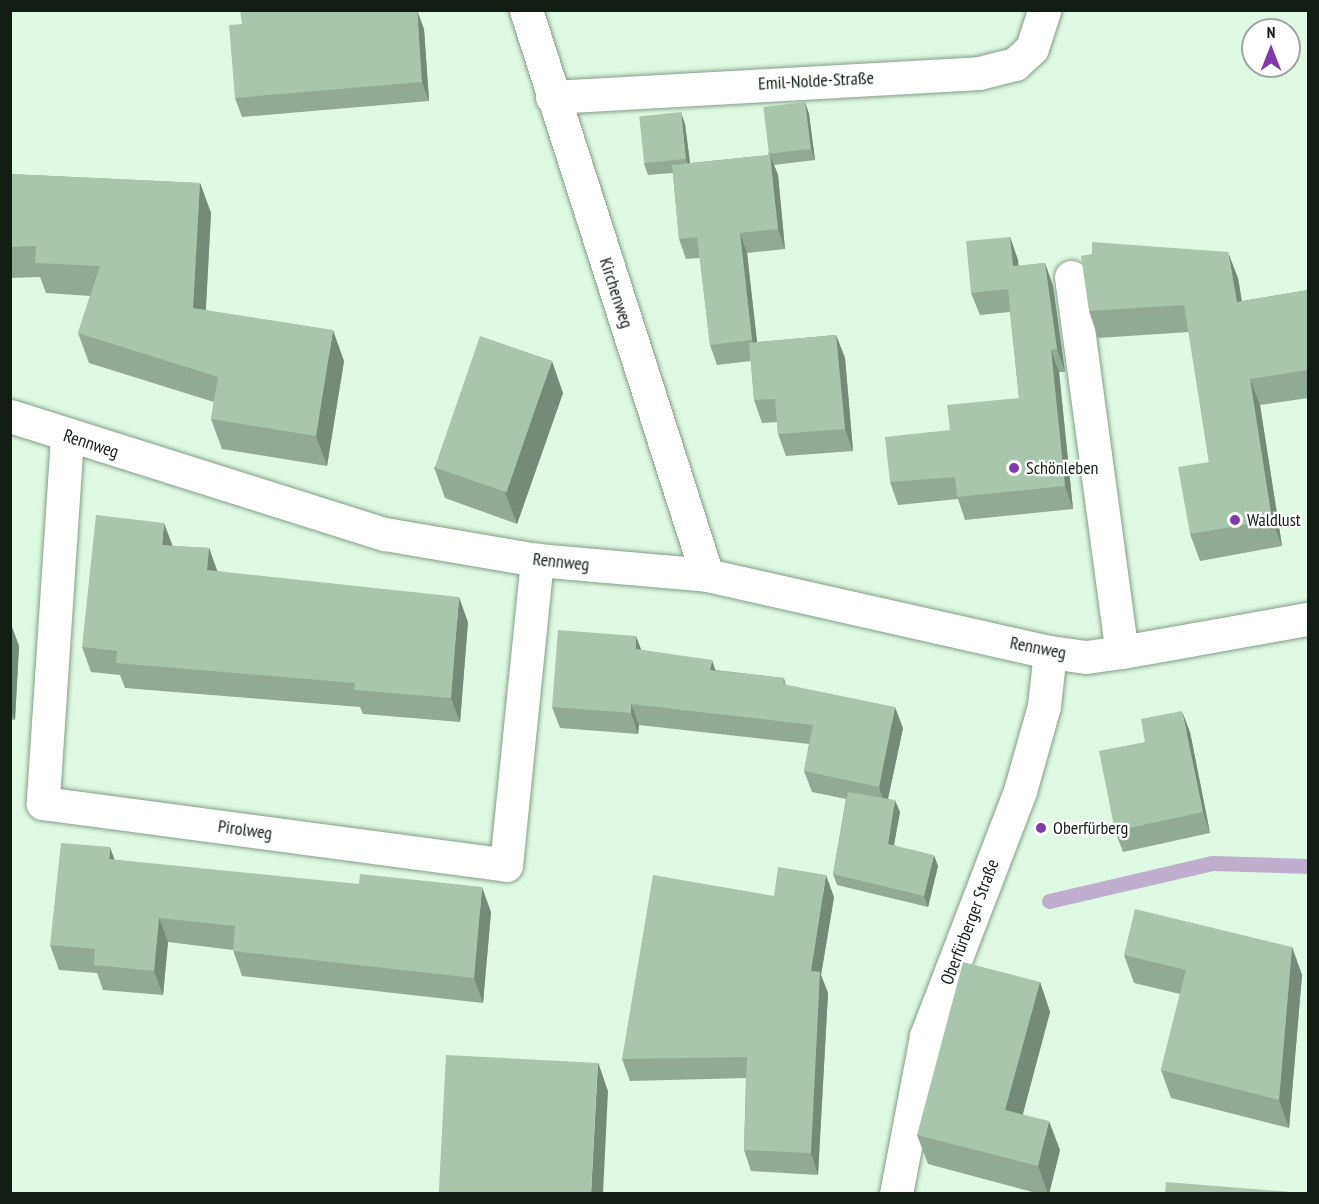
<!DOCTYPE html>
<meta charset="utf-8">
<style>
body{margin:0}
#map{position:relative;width:1319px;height:1204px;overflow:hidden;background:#dffae4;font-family:"PT Sans Narrow",sans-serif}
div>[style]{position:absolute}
.stream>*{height:15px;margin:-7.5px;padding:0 7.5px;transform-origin:7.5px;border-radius:7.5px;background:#bfaecd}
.roads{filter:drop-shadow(0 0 2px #839d88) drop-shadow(0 0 2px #839d88)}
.minor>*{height:33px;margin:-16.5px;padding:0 16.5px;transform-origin:16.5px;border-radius:16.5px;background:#fff}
.wall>*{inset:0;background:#90aa95}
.shaded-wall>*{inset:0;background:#758b79}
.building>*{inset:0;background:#a7c6ad;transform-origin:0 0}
.dots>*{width:16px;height:16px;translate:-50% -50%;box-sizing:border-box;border:3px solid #fff;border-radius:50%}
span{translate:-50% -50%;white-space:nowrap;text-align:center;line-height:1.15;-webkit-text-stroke:4.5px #fff;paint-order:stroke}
.street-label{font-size:18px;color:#131d16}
.poi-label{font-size:18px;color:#131d16}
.left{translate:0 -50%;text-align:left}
.frame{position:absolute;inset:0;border:12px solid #131d16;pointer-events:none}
.north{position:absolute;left:1241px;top:18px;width:60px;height:60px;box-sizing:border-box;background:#fff;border:2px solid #a1a5a2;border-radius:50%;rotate:0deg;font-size:16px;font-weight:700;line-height:24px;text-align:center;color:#131d16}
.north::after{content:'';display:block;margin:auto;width:21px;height:27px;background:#813aac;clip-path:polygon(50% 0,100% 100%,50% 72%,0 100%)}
</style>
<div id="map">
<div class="stream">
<i style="left:1049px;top:901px;width:167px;rotate:-13.1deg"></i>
<i style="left:1212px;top:863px;width:96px;rotate:1.8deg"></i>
</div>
<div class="roads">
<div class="minor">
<i style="left:526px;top:10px;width:593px;rotate:72.24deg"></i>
<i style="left:552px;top:97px;width:428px;rotate:-3.2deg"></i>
<i style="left:979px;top:73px;width:37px;rotate:-14deg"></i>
<i style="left:1015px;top:64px;width:23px;rotate:-43deg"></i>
<i style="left:1032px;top:48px;width:40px;rotate:-72deg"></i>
<i style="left:1071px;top:277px;width:378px;rotate:82.3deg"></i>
<i style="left:10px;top:416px;width:393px;rotate:17.5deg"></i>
<i style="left:385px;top:534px;width:154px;rotate:9.7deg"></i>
<i style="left:537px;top:560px;width:171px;rotate:5deg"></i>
<i style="left:707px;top:575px;width:352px;rotate:12.7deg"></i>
<i style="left:1050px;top:652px;width:36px;rotate:8deg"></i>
<i style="left:1086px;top:657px;width:36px;rotate:-8deg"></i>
<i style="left:1122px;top:652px;width:189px;rotate:-10.1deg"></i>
<i style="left:67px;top:437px;width:367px;rotate:93.8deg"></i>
<i style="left:43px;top:803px;width:467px;rotate:7.6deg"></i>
<i style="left:506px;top:865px;width:307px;rotate:-84.2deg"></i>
<i style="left:896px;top:1194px;width:161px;rotate:-79.2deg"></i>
<i style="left:926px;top:1036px;width:262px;rotate:-69deg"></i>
<i style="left:1020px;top:791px;width:88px;rotate:-74.2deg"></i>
<i style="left:1044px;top:706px;width:54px;rotate:-83.7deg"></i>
</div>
</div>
<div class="wall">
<i style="clip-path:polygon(424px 29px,429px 101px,242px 117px,235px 98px)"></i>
<i style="clip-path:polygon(805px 102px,809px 114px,815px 160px,774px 165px,778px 175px,785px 249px,747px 253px,757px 342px,836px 335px,845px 358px,853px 451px,786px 456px,778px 434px,777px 422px,762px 423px,754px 400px,751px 361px,717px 365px,710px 345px,700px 258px,686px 259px,679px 239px,673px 173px,648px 175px,644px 164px,685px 124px,690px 163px,769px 155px,768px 153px)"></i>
<i style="clip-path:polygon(10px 174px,200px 183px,211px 213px,206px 310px,344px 361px,327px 466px,222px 449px,211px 419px,214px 402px,89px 363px,78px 333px,90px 296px,46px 293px,40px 277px,10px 278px)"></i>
<i style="clip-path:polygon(1010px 237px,1018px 260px,1018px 266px,1045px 263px,1053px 286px,1065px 372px,1059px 372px,1073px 509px,965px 520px,958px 499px,898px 505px,890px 482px,950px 430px,1019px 398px,1010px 312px,980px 315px,971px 293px)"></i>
<i style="clip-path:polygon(1092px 254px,1238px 278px,1242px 301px,1308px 290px,1308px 398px,1260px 405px,1282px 546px,1200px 561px,1190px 534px,1209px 462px,1189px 332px,1098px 338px,1089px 311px)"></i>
<i style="clip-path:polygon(563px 393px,517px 524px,445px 498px,434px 467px)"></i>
<i style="clip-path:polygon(172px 546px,209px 548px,217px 571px,468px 622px,460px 722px,363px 714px,360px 707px,125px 688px,120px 675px,91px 672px,82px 647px)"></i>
<i style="clip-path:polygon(10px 622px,19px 646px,15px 720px,10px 719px)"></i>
<i style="clip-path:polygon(641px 650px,716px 670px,784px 678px,786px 685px,903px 728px,888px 799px,900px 812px,894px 845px,938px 866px,928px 907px,837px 885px,833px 874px,846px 799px,812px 792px,804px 771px,809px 744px,639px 725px,638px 734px,560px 728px,552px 707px)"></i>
<i style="clip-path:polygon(1190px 732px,1210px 833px,1123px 852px,1115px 831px,1145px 742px)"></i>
<i style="clip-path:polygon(115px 860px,491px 912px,483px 1003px,242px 976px,233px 950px,168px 942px,163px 995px,103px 990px,97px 973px,59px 970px,50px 945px)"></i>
<i style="clip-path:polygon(774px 896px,834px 897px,821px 975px,828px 993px,818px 1175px,751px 1171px,744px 1150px,746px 1078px,630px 1081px,622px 1059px)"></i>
<i style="clip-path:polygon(1292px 947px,1302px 975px,1289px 1128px,1171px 1098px,1161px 1070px,1180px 994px,1134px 983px,1124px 955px)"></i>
<i style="clip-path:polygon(1040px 982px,1050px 1012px,1023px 1114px,1060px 1150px,1049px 1194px,1040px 1194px,928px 1164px,917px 1135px)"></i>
</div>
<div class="shaded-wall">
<i style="clip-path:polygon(417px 10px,424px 29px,429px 101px,422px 82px)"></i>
<i style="clip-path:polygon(805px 102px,809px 114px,815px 160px,811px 149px)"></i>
<i style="clip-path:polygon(681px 112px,685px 124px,691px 171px,686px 159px)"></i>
<i style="clip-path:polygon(770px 155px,778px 175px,785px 249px,778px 229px)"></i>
<i style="clip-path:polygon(200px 183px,211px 213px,204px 339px,193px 308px)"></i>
<i style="clip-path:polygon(740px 233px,747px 253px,759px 360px,752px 340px)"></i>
<i style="clip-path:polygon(1010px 237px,1018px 260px,1021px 289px,1013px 266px)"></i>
<i style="clip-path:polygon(1228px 252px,1238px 278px,1246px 329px,1237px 302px)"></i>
<i style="clip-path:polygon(1045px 263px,1053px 286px,1065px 372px,1057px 349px)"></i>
<i style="clip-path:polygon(333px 330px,344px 361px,327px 466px,316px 436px)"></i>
<i style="clip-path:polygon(836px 335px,845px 358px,853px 451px,845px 429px)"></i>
<i style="clip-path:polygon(1051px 350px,1059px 372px,1073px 509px,1065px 486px)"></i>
<i style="clip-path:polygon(552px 361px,563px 393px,517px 524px,505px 492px)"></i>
<i style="clip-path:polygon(1250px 379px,1260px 405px,1282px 546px,1272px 520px)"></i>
<i style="clip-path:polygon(164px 523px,173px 547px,162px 545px)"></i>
<i style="clip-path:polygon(209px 548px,218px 573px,207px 570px)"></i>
<i style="clip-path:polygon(459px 597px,468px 622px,460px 722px,451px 698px)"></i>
<i style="clip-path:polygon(10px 622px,19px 646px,15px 720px,10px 708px)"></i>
<i style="clip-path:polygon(636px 636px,644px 657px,636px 649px)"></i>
<i style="clip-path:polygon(712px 660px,719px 681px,710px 670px)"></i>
<i style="clip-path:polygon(631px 704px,639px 725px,638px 734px,631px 713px)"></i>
<i style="clip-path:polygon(895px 707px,903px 728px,886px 808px,879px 787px)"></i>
<i style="clip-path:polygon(1182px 711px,1190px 732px,1210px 833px,1203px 812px)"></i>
<i style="clip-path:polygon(895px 800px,900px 812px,892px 855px,888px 844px)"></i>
<i style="clip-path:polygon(110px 847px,119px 872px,109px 859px)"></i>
<i style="clip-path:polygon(934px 855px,938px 866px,928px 907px,924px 896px)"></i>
<i style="clip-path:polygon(826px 875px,834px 897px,821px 975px,828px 993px,818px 1175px,811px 1153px,811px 971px)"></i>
<i style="clip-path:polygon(482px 887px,491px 912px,483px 1003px,474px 978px)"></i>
<i style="clip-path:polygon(159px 918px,168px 942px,163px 995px,154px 971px)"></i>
<i style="clip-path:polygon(1292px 947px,1302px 975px,1289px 1128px,1279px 1100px)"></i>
<i style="clip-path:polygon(1040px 982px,1050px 1012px,1016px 1139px,1005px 1110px)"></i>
<i style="clip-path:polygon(598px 1062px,608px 1091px,603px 1194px,591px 1194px)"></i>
<i style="clip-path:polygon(1049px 1121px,1060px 1150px,1049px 1194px,1048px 1194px,1038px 1166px)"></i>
</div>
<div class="building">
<i style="clip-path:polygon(240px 10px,417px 10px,422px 82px,235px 98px,229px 25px,242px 24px)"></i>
<i style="left:805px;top:102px;width:47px;height:42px;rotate:83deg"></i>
<i style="left:681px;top:112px;width:47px;height:42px;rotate:84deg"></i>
<i style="clip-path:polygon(770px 155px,778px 229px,740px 233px,752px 340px,710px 345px,697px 237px,679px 239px,672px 165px)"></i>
<i style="clip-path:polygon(10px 174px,200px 183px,193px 308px,333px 330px,316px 436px,211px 419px,218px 377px,78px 333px,100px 266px,35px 263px,36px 246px,10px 247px)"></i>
<i style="clip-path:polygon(1010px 237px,1013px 266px,1045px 263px,1057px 349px,1051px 350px,1065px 486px,957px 497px,955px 477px,890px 482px,885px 437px,950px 430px,947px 405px,1019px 398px,1008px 289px,971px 293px,966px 241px)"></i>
<i style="clip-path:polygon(1092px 242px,1228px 252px,1237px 302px,1308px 290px,1308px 370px,1250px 379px,1272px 520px,1190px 534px,1178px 467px,1209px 462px,1184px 305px,1089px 311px,1081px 256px,1092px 254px)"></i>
<i style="clip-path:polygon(836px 335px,845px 429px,778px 434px,775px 399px,754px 400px,749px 343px)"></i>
<i style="left:480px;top:336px;width:76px;height:139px;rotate:19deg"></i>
<i style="clip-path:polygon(96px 515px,164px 523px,162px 545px,209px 548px,207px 570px,459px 597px,451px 698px,354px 690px,355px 683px,116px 663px,117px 651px,82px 647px)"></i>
<i style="clip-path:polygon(558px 630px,636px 636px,636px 649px,712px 660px,710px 670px,784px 678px,783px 684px,895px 707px,879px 787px,804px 771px,813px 725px,631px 704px,631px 713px,552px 707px)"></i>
<i style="clip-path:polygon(1182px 711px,1203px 812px,1115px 831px,1099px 751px,1145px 742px,1141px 719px)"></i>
<i style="clip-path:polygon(848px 792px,895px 800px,888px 844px,934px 855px,924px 896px,833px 874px)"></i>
<i style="clip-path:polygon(61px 843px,110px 847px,109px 859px,359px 884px,360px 874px,482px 887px,474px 978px,233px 951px,235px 926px,159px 918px,154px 971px,94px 965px,95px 949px,50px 945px)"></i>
<i style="clip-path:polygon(778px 867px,826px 875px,811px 971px,820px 972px,811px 1153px,744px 1150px,747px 1057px,622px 1059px,653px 875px,774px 896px)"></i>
<i style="clip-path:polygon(1135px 909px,1292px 947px,1279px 1100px,1161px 1070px,1186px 970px,1124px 955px)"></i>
<i style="clip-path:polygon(963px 962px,1040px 982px,1005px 1110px,1049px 1121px,1038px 1166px,917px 1135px)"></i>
<i style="left:446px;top:1055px;width:152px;height:139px;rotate:3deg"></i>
<i style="clip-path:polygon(1166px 1182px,1291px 1192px,1291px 1194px,1165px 1194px)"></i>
</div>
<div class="dots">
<i style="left:1014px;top:468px;background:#813aac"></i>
<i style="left:1235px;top:520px;background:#813aac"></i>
<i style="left:1041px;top:828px;background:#813aac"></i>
</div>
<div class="street-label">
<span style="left:816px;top:81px;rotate:-3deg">Emil-Nolde-Straße</span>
<span style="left:616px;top:293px;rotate:72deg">Kirchenweg</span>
<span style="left:91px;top:444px;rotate:18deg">Rennweg</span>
<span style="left:561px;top:562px;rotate:6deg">Rennweg</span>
<span style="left:1038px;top:648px;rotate:11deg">Rennweg</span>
<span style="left:245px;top:830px;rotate:8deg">Pirolweg</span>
<span style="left:970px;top:922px;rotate:-69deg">Oberfürberger Straße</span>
</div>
<div class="poi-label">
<span class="left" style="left:1026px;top:468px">Schönleben</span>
<span class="left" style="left:1247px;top:520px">Waldlust</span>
<span class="left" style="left:1053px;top:828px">Oberfürberg</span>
</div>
<div class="frame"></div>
<div class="north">N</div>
</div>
